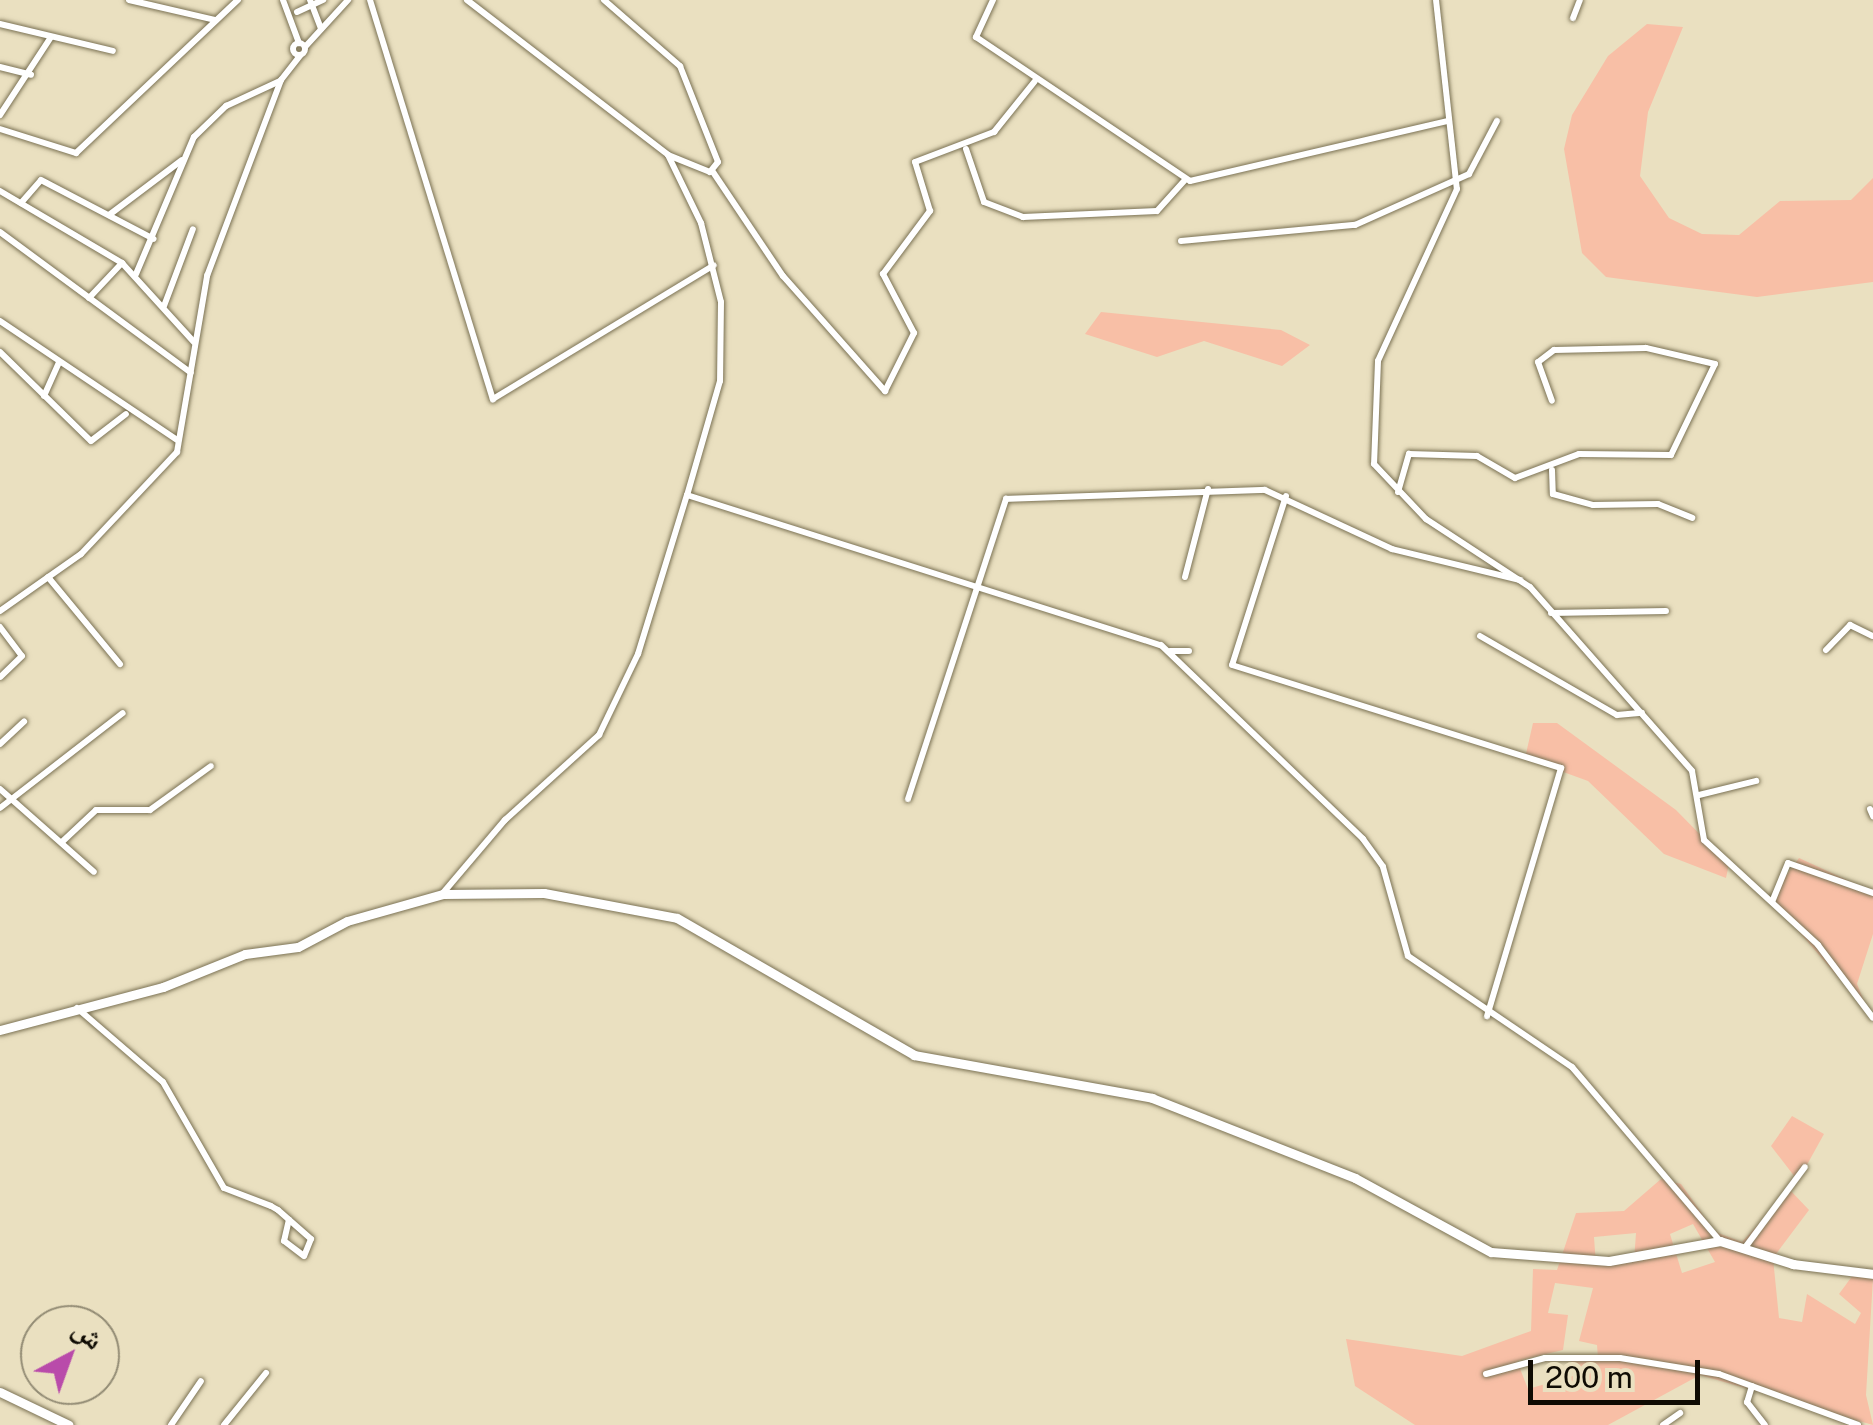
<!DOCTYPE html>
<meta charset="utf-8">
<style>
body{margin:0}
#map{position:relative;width:1873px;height:1425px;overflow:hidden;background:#eae0c0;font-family:"Public Sans","Noto Naskh Arabic",sans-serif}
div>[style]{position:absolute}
.green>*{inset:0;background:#f8bfa6}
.roads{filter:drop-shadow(0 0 2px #7b7254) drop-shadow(0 0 2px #7b7254)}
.minor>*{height:6px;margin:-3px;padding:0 3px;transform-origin:3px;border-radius:3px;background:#fff}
.minor>.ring{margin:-3px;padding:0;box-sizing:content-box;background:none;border:6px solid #fff;border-radius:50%}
.tertiary>*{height:9px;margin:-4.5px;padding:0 4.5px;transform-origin:4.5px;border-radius:4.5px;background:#fff}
span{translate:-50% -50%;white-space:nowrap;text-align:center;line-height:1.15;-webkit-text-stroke:8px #eae0c0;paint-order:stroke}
.north{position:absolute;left:20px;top:1305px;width:100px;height:100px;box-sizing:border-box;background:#eae0c0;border:2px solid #928b74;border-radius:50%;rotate:41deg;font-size:28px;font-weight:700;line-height:40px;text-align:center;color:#0f0b03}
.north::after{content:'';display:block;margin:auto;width:35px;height:45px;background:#b94baa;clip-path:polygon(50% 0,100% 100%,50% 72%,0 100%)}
.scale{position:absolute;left:1528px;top:1360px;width:172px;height:45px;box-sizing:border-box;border:5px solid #0f0b03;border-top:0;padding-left:12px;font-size:30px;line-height:35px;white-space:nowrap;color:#0f0b03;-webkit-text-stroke:8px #eae0c0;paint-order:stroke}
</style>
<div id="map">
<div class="green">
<i style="clip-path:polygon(1647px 24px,1683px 27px,1648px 112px,1640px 176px,1669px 218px,1702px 234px,1739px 235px,1780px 201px,1851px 200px,1873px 178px,1873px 282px,1757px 297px,1606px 277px,1582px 253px,1564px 149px,1572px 115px,1608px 56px)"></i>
<i style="clip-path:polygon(1101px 312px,1281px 330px,1310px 345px,1282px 366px,1204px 341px,1157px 357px,1085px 334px)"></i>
<i style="clip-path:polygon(1533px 723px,1557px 723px,1676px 810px,1729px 864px,1726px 878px,1664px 854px,1588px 781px,1525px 758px)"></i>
<i style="clip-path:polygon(1799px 858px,1873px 892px,1873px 934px,1857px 984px,1869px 1013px,1770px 898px)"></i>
<i style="clip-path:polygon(1792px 1116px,1824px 1134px,1798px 1181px,1771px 1146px)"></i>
<i style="clip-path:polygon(evenodd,1661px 1179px,1681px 1184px,1715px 1232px,1742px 1242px,1790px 1190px,1809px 1210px,1773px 1258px,1779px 1318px,1802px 1322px,1807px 1294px,1855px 1324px,1861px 1313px,1839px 1294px,1853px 1275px,1873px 1278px,1866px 1395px,1873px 1425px,1700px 1375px,1608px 1425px,1415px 1425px,1355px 1386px,1346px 1339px,1462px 1356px,1531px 1331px,1533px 1269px,1557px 1270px,1576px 1213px,1624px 1211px,1661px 1179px,1693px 1224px,1715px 1262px,1682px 1273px,1670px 1234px,1693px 1224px,1661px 1179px,1636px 1233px,1634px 1261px,1596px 1265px,1594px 1237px,1636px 1233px,1661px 1179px,1555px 1283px,1593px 1288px,1579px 1341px,1597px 1345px,1598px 1358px,1571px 1359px,1573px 1376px,1528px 1389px,1517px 1361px,1563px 1350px,1568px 1315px,1548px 1313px,1555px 1283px)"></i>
</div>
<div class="roads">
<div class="minor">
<i style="left:129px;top:0;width:88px;rotate:13.1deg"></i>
<i style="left:283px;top:0;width:46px;rotate:69.6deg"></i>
<i style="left:310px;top:0;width:31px;rotate:69deg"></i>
<i style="left:370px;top:0;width:418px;rotate:72.9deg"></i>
<i style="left:493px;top:399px;width:258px;rotate:-31.2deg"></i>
<i style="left:467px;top:0;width:254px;rotate:37.6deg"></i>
<i style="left:604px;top:0;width:101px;rotate:41deg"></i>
<i style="left:680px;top:66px;width:103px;rotate:68.4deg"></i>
<i style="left:718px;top:162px;width:13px;rotate:129deg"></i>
<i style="left:710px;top:172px;width:45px;rotate:-158deg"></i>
<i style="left:668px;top:155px;width:76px;rotate:64.1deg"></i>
<i style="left:701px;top:223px;width:81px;rotate:75.8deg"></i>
<i style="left:721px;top:302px;width:79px;rotate:90.7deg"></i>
<i style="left:720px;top:381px;width:119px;rotate:106.1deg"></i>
<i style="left:993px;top:0;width:41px;rotate:114.7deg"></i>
<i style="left:976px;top:37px;width:258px;rotate:33.9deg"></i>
<i style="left:1190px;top:181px;width:265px;rotate:-13.1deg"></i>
<i style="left:1436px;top:0;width:190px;rotate:83.7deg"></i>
<i style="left:1457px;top:189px;width:189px;rotate:114.7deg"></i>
<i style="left:1378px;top:361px;width:103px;rotate:92.2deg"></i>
<i style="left:1374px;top:464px;width:76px;rotate:46.6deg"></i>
<i style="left:1426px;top:519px;width:124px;rotate:33.2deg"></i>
<i style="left:1530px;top:587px;width:245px;rotate:48.6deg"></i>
<i style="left:1692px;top:771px;width:70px;rotate:80.1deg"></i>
<i style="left:1704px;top:840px;width:155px;rotate:42.6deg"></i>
<i style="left:1818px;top:945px;width:91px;rotate:53deg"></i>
<i style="left:297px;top:12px;width:29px;rotate:-25deg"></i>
<i style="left:1573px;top:18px;width:19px;rotate:-69deg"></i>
<i style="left:0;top:24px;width:116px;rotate:13.4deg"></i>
<i class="ring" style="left:293px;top:43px;width:6px;height:6px"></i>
<i style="left:305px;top:47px;width:64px;rotate:-47.5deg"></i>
<i style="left:0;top:67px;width:32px;rotate:14deg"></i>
<i style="left:0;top:115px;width:93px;rotate:-56.8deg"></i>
<i style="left:0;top:129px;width:80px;rotate:17.5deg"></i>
<i style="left:76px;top:153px;width:223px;rotate:-43.4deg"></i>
<i style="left:966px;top:149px;width:56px;rotate:71.2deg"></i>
<i style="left:984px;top:202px;width:42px;rotate:21deg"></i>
<i style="left:1023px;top:217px;width:134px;rotate:-2.6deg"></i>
<i style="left:1157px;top:211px;width:42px;rotate:-47.9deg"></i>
<i style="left:713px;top:172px;width:125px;rotate:56.1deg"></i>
<i style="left:783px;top:276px;width:154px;rotate:48.4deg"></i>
<i style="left:885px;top:391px;width:65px;rotate:-63.4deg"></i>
<i style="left:914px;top:333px;width:67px;rotate:-117.7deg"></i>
<i style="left:883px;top:274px;width:79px;rotate:-53.3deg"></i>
<i style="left:930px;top:211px;width:51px;rotate:-107deg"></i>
<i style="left:915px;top:162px;width:85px;rotate:-20.8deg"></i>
<i style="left:994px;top:132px;width:65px;rotate:-51.2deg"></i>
<i style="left:0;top:191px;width:142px;rotate:30.5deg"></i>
<i style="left:122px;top:263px;width:107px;rotate:47.7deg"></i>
<i style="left:21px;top:203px;width:30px;rotate:-49deg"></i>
<i style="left:41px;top:180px;width:127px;rotate:27.6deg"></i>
<i style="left:109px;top:215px;width:91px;rotate:-37deg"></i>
<i style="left:0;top:232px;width:237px;rotate:36.4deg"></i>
<i style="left:1181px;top:241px;width:175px;rotate:-5.3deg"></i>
<i style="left:1355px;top:225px;width:125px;rotate:-24.1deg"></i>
<i style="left:1469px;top:174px;width:60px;rotate:-62.2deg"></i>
<i style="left:136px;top:274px;width:149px;rotate:-67.1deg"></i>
<i style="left:194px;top:137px;width:45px;rotate:-44.1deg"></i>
<i style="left:226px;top:106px;width:60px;rotate:-24.8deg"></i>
<i style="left:89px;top:298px;width:48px;rotate:-46.7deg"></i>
<i style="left:164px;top:306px;width:82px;rotate:-69.4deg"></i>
<i style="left:0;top:321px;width:213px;rotate:33.9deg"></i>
<i style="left:0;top:352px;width:127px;rotate:44.4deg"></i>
<i style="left:91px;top:441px;width:44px;rotate:-37.6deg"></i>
<i style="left:44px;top:396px;width:37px;rotate:-66deg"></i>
<i style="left:1552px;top:470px;width:24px;rotate:88deg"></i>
<i style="left:1553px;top:494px;width:41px;rotate:15.4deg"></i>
<i style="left:1593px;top:505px;width:65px;rotate:-0.9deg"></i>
<i style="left:1658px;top:504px;width:37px;rotate:22deg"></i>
<i style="left:1398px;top:492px;width:40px;rotate:-74deg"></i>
<i style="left:1409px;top:454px;width:68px;rotate:1.7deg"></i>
<i style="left:1477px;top:456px;width:44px;rotate:30.1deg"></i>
<i style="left:1515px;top:478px;width:68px;rotate:-20.6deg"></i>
<i style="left:1579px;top:454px;width:92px;rotate:0.6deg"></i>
<i style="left:1671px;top:455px;width:101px;rotate:-64.2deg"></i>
<i style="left:1715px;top:364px;width:71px;rotate:-166.9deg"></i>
<i style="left:1646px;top:348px;width:92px;rotate:178.8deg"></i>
<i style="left:1554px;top:350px;width:20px;rotate:143deg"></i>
<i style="left:1538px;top:362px;width:41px;rotate:70.3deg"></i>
<i style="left:1286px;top:496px;width:177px;rotate:107.7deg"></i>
<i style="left:1232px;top:665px;width:345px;rotate:17.4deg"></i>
<i style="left:1561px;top:768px;width:259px;rotate:106.6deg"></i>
<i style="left:48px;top:577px;width:113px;rotate:50.4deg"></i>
<i style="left:1185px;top:577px;width:91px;rotate:-75.4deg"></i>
<i style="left:0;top:611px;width:99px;rotate:-35.1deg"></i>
<i style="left:81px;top:554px;width:140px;rotate:-46.7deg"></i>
<i style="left:177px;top:452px;width:179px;rotate:-80.3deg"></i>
<i style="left:207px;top:276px;width:210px;rotate:-69.3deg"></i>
<i style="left:281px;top:80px;width:31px;rotate:-52deg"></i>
<i style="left:1551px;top:613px;width:115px;rotate:-1deg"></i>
<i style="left:0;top:627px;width:36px;rotate:53deg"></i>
<i style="left:22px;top:656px;width:30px;rotate:136deg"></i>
<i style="left:1480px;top:636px;width:158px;rotate:30deg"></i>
<i style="left:1617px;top:715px;width:25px;rotate:-5deg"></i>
<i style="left:1826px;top:650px;width:35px;rotate:-46deg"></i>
<i style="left:1850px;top:625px;width:25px;rotate:26deg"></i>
<i style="left:1170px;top:651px;width:19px"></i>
<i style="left:0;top:744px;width:33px;rotate:-43deg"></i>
<i style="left:0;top:789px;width:125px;rotate:41.4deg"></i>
<i style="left:1699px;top:795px;width:59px;rotate:-13.8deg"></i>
<i style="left:908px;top:799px;width:316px;rotate:-71.9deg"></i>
<i style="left:1006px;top:499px;width:259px;rotate:-2deg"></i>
<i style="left:1265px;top:490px;width:140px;rotate:24.9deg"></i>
<i style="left:1392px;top:549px;width:132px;rotate:13.6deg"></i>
<i style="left:0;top:808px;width:155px;rotate:-37.7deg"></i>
<i style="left:1870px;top:809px;width:8px;rotate:67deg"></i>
<i style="left:63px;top:841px;width:45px;rotate:-43.2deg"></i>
<i style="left:96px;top:810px;width:54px"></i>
<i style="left:150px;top:810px;width:75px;rotate:-35.8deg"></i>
<i style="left:443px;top:893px;width:96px;rotate:-49.7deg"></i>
<i style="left:505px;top:820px;width:127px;rotate:-42.1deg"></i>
<i style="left:599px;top:735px;width:90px;rotate:-64.3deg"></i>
<i style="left:638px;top:654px;width:166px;rotate:-72.9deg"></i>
<i style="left:687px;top:495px;width:497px;rotate:17.6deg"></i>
<i style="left:1161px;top:645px;width:280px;rotate:43.8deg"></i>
<i style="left:1363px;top:839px;width:34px;rotate:54deg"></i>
<i style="left:1383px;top:867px;width:92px;rotate:74.3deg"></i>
<i style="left:1408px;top:956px;width:198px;rotate:34.1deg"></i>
<i style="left:1572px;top:1067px;width:228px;rotate:49.6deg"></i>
<i style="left:1772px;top:902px;width:42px;rotate:-67.7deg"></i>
<i style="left:1788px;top:863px;width:90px;rotate:19.4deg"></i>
<i style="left:77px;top:1008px;width:113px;rotate:40.7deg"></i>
<i style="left:163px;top:1082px;width:122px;rotate:60.1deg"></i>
<i style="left:224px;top:1188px;width:50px;rotate:21deg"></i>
<i style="left:271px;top:1206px;width:8px;rotate:30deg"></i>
<i style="left:278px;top:1210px;width:44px;rotate:41.3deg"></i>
<i style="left:311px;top:1239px;width:18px;rotate:112deg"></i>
<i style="left:304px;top:1256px;width:25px;rotate:-143deg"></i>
<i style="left:284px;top:1241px;width:22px;rotate:-77deg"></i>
<i style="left:1744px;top:1249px;width:102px;rotate:-53.4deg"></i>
<i style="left:1486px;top:1374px;width:61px;rotate:-15.2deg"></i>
<i style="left:1545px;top:1358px;width:75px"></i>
<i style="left:1620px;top:1358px;width:100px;rotate:9.2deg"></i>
<i style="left:1719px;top:1374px;width:148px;rotate:20.1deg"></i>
<i style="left:1752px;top:1386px;width:17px;rotate:107deg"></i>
<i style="left:1747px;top:1402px;width:29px;rotate:52deg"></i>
<i style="left:171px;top:1425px;width:53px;rotate:-55.7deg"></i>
<i style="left:224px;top:1425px;width:67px;rotate:-51.1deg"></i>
<i style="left:1663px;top:1425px;width:21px;rotate:-35deg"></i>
</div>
<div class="tertiary">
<i style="left:0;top:1030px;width:169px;rotate:-14.8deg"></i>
<i style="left:163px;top:987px;width:88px;rotate:-21.9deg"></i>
<i style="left:245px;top:954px;width:53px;rotate:-7.5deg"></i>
<i style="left:298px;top:947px;width:55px;rotate:-28deg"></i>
<i style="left:347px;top:921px;width:100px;rotate:-15.7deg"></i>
<i style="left:443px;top:894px;width:101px;rotate:-0.6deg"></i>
<i style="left:544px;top:893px;width:135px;rotate:10.6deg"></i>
<i style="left:677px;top:918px;width:274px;rotate:30deg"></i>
<i style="left:914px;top:1055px;width:242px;rotate:10.2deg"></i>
<i style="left:1152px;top:1098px;width:218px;rotate:21.5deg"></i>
<i style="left:1355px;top:1178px;width:155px;rotate:28.6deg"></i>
<i style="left:1491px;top:1252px;width:118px;rotate:4.4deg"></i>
<i style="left:1609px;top:1261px;width:113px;rotate:-10.2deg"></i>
<i style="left:1720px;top:1241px;width:77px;rotate:17.5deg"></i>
<i style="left:1793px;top:1264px;width:81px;rotate:7.1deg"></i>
<i style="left:0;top:1392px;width:76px;rotate:25.6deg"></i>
</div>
</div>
<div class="north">ش</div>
<div class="scale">200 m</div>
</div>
